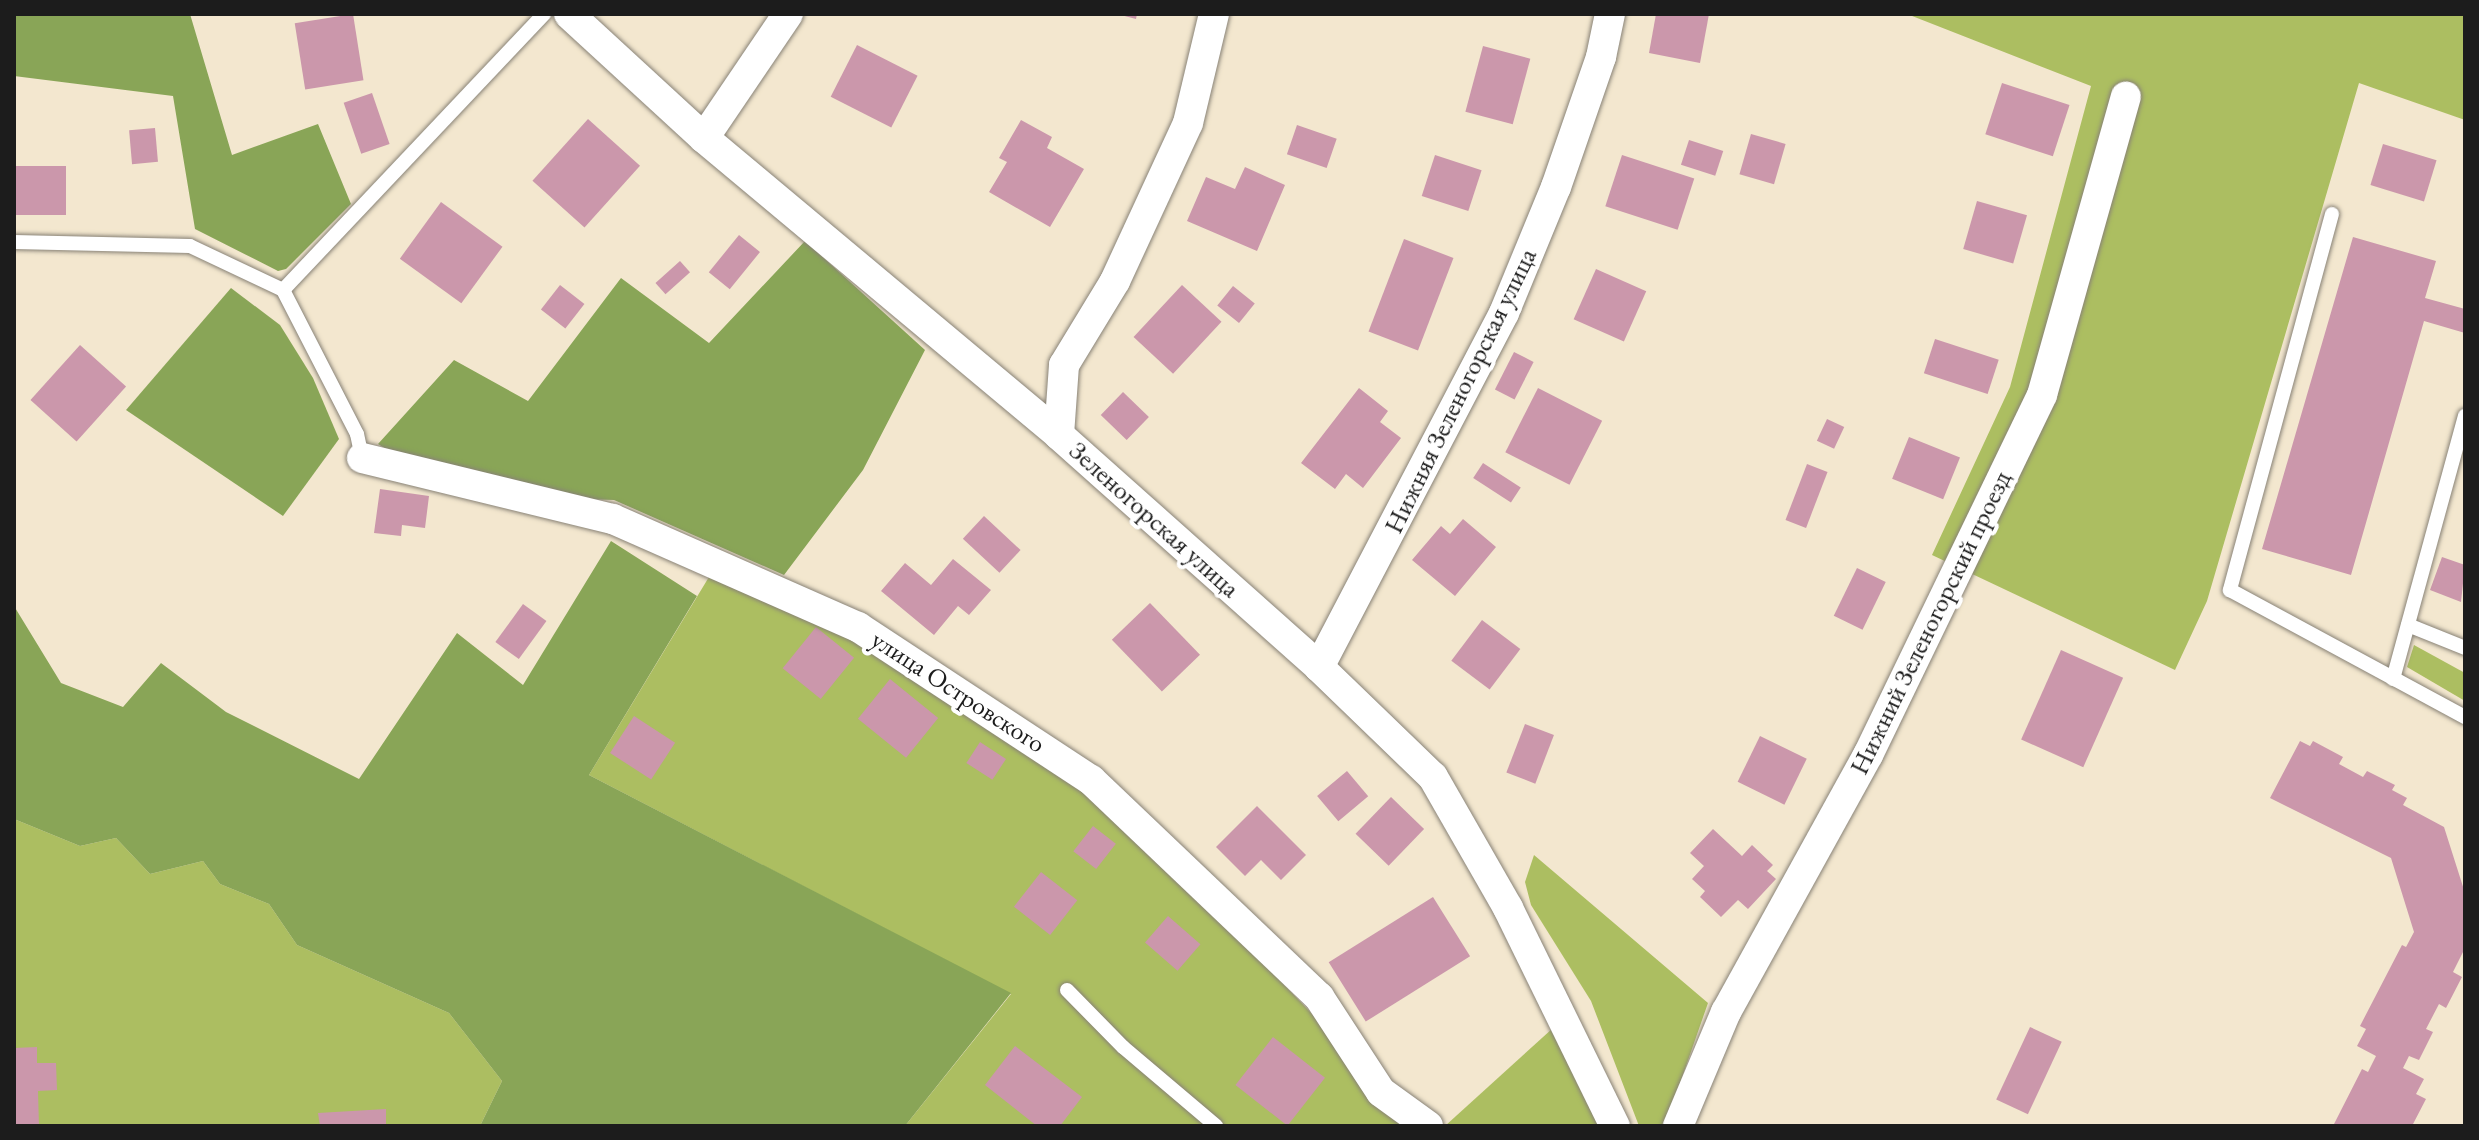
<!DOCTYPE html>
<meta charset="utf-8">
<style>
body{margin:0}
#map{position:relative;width:2479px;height:1140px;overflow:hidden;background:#f3e7cf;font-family:"EB Garamond",serif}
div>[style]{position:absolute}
.green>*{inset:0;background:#acbe61}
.forest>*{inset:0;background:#89a557}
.building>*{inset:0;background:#cb97ab;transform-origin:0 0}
.roads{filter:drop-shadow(0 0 2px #888276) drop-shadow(0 0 2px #888276)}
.lane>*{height:14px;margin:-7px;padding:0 7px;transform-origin:7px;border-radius:7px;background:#fff}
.street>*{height:30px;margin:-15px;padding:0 15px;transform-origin:15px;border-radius:15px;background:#fff}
span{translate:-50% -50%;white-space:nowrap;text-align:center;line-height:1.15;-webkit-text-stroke:8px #fff;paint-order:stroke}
.street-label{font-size:26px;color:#1c1c1c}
.frame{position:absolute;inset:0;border:16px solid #1c1c1c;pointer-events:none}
</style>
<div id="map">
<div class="green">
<i style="clip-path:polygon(1907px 14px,2465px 14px,2465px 120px,2359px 83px,2207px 601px,2175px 670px,1932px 555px,2010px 387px,2091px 86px)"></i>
<i style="clip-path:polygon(712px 572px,805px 608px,1060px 769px,1180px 877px,1341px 1044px,1405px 1126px,905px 1126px,1011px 994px,589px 775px)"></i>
<i style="clip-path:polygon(2414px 645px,2465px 673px,2465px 701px,2407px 667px)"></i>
<i style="clip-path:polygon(14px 819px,80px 846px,116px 838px,150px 874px,203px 861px,220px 884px,269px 904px,297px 945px,449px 1013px,502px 1081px,480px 1126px,14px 1126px)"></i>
<i style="clip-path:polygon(1534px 855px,1708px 1003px,1665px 1126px,1639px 1126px,1591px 1001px,1531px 905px,1525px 882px)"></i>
<i style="clip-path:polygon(1553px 1028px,1602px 1126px,1445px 1126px)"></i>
</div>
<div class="forest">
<i style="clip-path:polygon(14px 14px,190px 14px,232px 155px,318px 124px,351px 204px,286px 269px,278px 271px,195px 229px,173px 96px,14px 76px)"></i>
<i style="clip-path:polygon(805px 241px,925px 350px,863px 470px,784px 575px,614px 500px,580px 499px,402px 459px,378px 444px,454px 360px,528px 401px,621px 278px,709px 343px)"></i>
<i style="clip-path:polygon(231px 288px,280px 325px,313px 378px,339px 439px,283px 516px,126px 410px)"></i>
<i style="clip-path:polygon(611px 541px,697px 596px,589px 775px,1011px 993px,905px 1126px,480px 1126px,502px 1081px,449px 1013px,297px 945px,269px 904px,220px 884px,203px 861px,150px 874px,116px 838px,80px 846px,14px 819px,14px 606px,61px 683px,123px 707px,161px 663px,226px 712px,359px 779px,457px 633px,523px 685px)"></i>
</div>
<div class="building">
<i style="left:353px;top:14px;width:67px;height:59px;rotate:81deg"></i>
<i style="clip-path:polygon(1117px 14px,1137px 14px,1136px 19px)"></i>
<i style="clip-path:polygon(1656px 14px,1709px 14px,1700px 63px,1649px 53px)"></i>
<i style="left:857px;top:45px;width:68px;height:58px;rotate:27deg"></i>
<i style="left:1483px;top:46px;width:49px;height:68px;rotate:15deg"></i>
<i style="left:2002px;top:83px;width:71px;height:54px;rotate:18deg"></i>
<i style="left:372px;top:93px;width:54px;height:30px;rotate:71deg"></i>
<i style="left:588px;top:119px;width:70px;height:83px;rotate:42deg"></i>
<i style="clip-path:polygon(1021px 120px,1052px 137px,1047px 148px,1084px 169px,1050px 227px,989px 192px,1007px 162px,999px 158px)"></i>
<i style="left:1297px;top:125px;width:42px;height:31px;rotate:19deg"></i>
<i style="left:155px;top:128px;width:34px;height:26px;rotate:85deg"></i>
<i style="left:1751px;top:134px;width:36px;height:42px;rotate:16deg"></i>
<i style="left:1689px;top:140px;width:36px;height:26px;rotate:18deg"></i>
<i style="left:2383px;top:144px;width:56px;height:43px;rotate:17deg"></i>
<i style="left:1435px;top:155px;width:49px;height:43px;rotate:18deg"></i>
<i style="left:1622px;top:155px;width:76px;height:54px;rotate:18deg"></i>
<i style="left:66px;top:166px;width:49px;height:52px;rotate:90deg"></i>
<i style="clip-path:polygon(1245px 167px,1285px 185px,1257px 251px,1187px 221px,1206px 177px,1235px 189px)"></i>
<i style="left:1977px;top:201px;width:52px;height:50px;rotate:16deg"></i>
<i style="left:441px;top:202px;width:76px;height:70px;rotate:36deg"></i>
<i style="left:739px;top:235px;width:27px;height:48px;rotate:39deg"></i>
<i style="clip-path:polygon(2353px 237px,2436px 261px,2425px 298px,2465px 309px,2465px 333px,2424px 321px,2351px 575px,2262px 549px)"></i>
<i style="left:1404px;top:239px;width:53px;height:99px;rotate:21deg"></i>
<i style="left:680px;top:261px;width:15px;height:33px;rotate:48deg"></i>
<i style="left:1596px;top:269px;width:55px;height:55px;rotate:24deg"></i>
<i style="left:560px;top:285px;width:31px;height:31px;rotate:38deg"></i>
<i style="left:1182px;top:285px;width:54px;height:71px;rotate:43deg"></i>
<i style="left:1233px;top:286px;width:28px;height:25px;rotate:39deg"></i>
<i style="left:1935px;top:339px;width:67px;height:36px;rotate:18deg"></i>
<i style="left:80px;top:345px;width:62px;height:74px;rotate:42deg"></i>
<i style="left:1514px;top:352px;width:22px;height:42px;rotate:27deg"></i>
<i style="clip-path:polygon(1359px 388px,1388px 411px,1380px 422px,1401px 438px,1363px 488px,1346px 474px,1335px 489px,1301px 463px)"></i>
<i style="left:1538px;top:388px;width:72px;height:72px;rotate:27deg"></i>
<i style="left:1123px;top:392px;width:36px;height:32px;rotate:44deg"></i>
<i style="left:1827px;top:419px;width:19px;height:24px;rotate:25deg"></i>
<i style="left:1909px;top:437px;width:55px;height:45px;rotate:22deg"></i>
<i style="left:1483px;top:463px;width:45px;height:18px;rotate:33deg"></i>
<i style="left:1807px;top:464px;width:22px;height:60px;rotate:21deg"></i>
<i style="clip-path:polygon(380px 489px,429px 496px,425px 528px,402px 525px,401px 536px,374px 533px)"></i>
<i style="left:984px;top:516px;width:50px;height:31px;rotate:43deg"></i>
<i style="clip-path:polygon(1463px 519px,1496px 547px,1455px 596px,1412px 560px,1441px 526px,1450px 534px)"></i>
<i style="clip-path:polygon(2442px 557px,2465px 565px,2461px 602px,2430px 590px)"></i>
<i style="clip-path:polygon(953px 559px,991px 590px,969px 615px,958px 606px,934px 635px,881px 591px,905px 563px,931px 585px)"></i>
<i style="left:1857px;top:568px;width:32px;height:53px;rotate:26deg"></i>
<i style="left:1150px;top:603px;width:72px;height:53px;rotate:46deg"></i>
<i style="left:523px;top:604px;width:29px;height:47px;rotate:36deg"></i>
<i style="left:1482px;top:620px;width:48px;height:51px;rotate:37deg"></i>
<i style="left:816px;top:627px;width:49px;height:53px;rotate:39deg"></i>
<i style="left:2061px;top:650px;width:68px;height:98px;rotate:24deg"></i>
<i style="left:890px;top:679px;width:62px;height:51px;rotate:39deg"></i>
<i style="left:634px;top:716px;width:49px;height:44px;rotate:33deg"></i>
<i style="left:1525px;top:724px;width:31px;height:52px;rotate:21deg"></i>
<i style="left:1760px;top:736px;width:52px;height:51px;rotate:26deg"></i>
<i style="clip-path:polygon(2300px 741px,2310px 746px,2313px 741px,2343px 757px,2339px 764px,2363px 777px,2367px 771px,2395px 785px,2392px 790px,2407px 798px,2403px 805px,2444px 827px,2465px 893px,2465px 948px,2453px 972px,2462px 977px,2446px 1008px,2439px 1004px,2426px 1029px,2433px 1032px,2419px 1060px,2409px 1056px,2403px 1068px,2424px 1079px,2416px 1094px,2426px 1099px,2412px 1126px,2333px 1126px,2362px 1069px,2368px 1072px,2376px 1056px,2357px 1046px,2366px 1029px,2360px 1026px,2402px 945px,2406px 947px,2414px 932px,2391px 858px,2270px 798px)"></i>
<i style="left:980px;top:742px;width:31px;height:25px;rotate:33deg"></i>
<i style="left:1347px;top:771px;width:33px;height:39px;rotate:50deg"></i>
<i style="left:1391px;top:797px;width:46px;height:51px;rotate:44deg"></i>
<i style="clip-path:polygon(1257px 806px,1306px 855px,1281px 880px,1261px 860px,1245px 876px,1216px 847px)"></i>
<i style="left:1093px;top:826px;width:29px;height:32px;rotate:38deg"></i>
<i style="clip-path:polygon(1713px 829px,1742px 856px,1752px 845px,1773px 865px,1767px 871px,1776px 879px,1748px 909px,1738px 900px,1721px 917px,1700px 897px,1705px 891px,1692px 879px,1704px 866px,1690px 853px)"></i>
<i style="left:1041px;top:872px;width:46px;height:44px;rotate:38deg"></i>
<i style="left:1433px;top:897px;width:70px;height:123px;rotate:58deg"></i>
<i style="left:1168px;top:916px;width:43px;height:35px;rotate:41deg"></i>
<i style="left:2030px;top:1027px;width:35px;height:80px;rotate:25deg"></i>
<i style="left:1273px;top:1037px;width:66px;height:61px;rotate:38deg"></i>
<i style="clip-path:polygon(1015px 1046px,1082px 1097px,1060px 1126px,1037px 1126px,985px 1085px)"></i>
<i style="clip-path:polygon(37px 1047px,37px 1063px,56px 1063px,57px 1090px,38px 1091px,39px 1126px,14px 1126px,14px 1048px)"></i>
<i style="clip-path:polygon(386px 1109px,386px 1126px,320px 1126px,318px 1113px)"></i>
</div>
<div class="roads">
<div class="lane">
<i style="left:2332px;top:214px;width:390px;rotate:105.2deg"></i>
<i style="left:2230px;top:590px;width:267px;rotate:28.4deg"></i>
<i style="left:14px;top:242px;width:176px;rotate:1.3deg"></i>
<i style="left:190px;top:246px;width:103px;rotate:25.3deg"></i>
<i style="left:283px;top:290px;width:162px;rotate:62.8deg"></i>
<i style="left:357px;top:434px;width:25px;rotate:78deg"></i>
<i style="left:283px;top:290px;width:380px;rotate:-46.6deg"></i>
<i style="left:2408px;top:625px;width:61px;rotate:22deg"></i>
<i style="left:2393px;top:679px;width:273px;rotate:-74.7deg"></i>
<i style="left:1067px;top:990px;width:80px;rotate:45.5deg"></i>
<i style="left:1123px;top:1047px;width:122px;rotate:40.3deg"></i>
</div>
<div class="street">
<i style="left:569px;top:14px;width:183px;rotate:42.6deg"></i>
<i style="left:704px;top:138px;width:463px;rotate:39.9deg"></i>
<i style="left:1059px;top:435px;width:348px;rotate:41.7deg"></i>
<i style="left:1319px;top:667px;width:158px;rotate:44deg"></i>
<i style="left:1433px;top:777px;width:151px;rotate:60.2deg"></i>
<i style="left:1508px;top:908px;width:243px;rotate:63.9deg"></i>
<i style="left:704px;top:138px;width:150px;rotate:-55.9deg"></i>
<i style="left:1059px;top:435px;width:70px;rotate:-85.9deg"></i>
<i style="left:1064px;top:365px;width:98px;rotate:-58.7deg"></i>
<i style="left:1115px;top:281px;width:174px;rotate:-65.2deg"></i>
<i style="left:1188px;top:123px;width:112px;rotate:-76.6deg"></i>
<i style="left:362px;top:458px;width:258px;rotate:13.7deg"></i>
<i style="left:613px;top:519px;width:268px;rotate:23.8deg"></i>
<i style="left:858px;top:627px;width:279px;rotate:33.3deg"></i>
<i style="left:1091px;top:780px;width:315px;rotate:43.6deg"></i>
<i style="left:1319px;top:997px;width:113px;rotate:56.9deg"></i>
<i style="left:1381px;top:1092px;width:58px;rotate:35.9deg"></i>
<i style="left:1319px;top:667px;width:399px;rotate:-62.4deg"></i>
<i style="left:1504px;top:313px;width:136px;rotate:-67.6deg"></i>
<i style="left:1556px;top:187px;width:138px;rotate:-70.9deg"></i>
<i style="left:1601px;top:57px;width:44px;rotate:-78.2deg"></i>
<i style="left:1678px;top:1126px;width:124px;rotate:-67.2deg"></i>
<i style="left:1726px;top:1012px;width:294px;rotate:-61.1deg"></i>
<i style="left:1868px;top:755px;width:400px;rotate:-64.2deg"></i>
<i style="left:2042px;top:395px;width:310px;rotate:-74.3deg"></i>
</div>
</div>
<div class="street-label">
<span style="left:1461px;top:391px;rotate:-64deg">Нижняя Зеленогорская улица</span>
<span style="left:1154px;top:520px;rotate:42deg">Зеленогорская улица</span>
<span style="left:1931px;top:623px;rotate:-64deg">Нижний Зеленогорский проезд</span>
<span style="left:958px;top:692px;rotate:33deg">улица Островского</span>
</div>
<div class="frame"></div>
</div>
